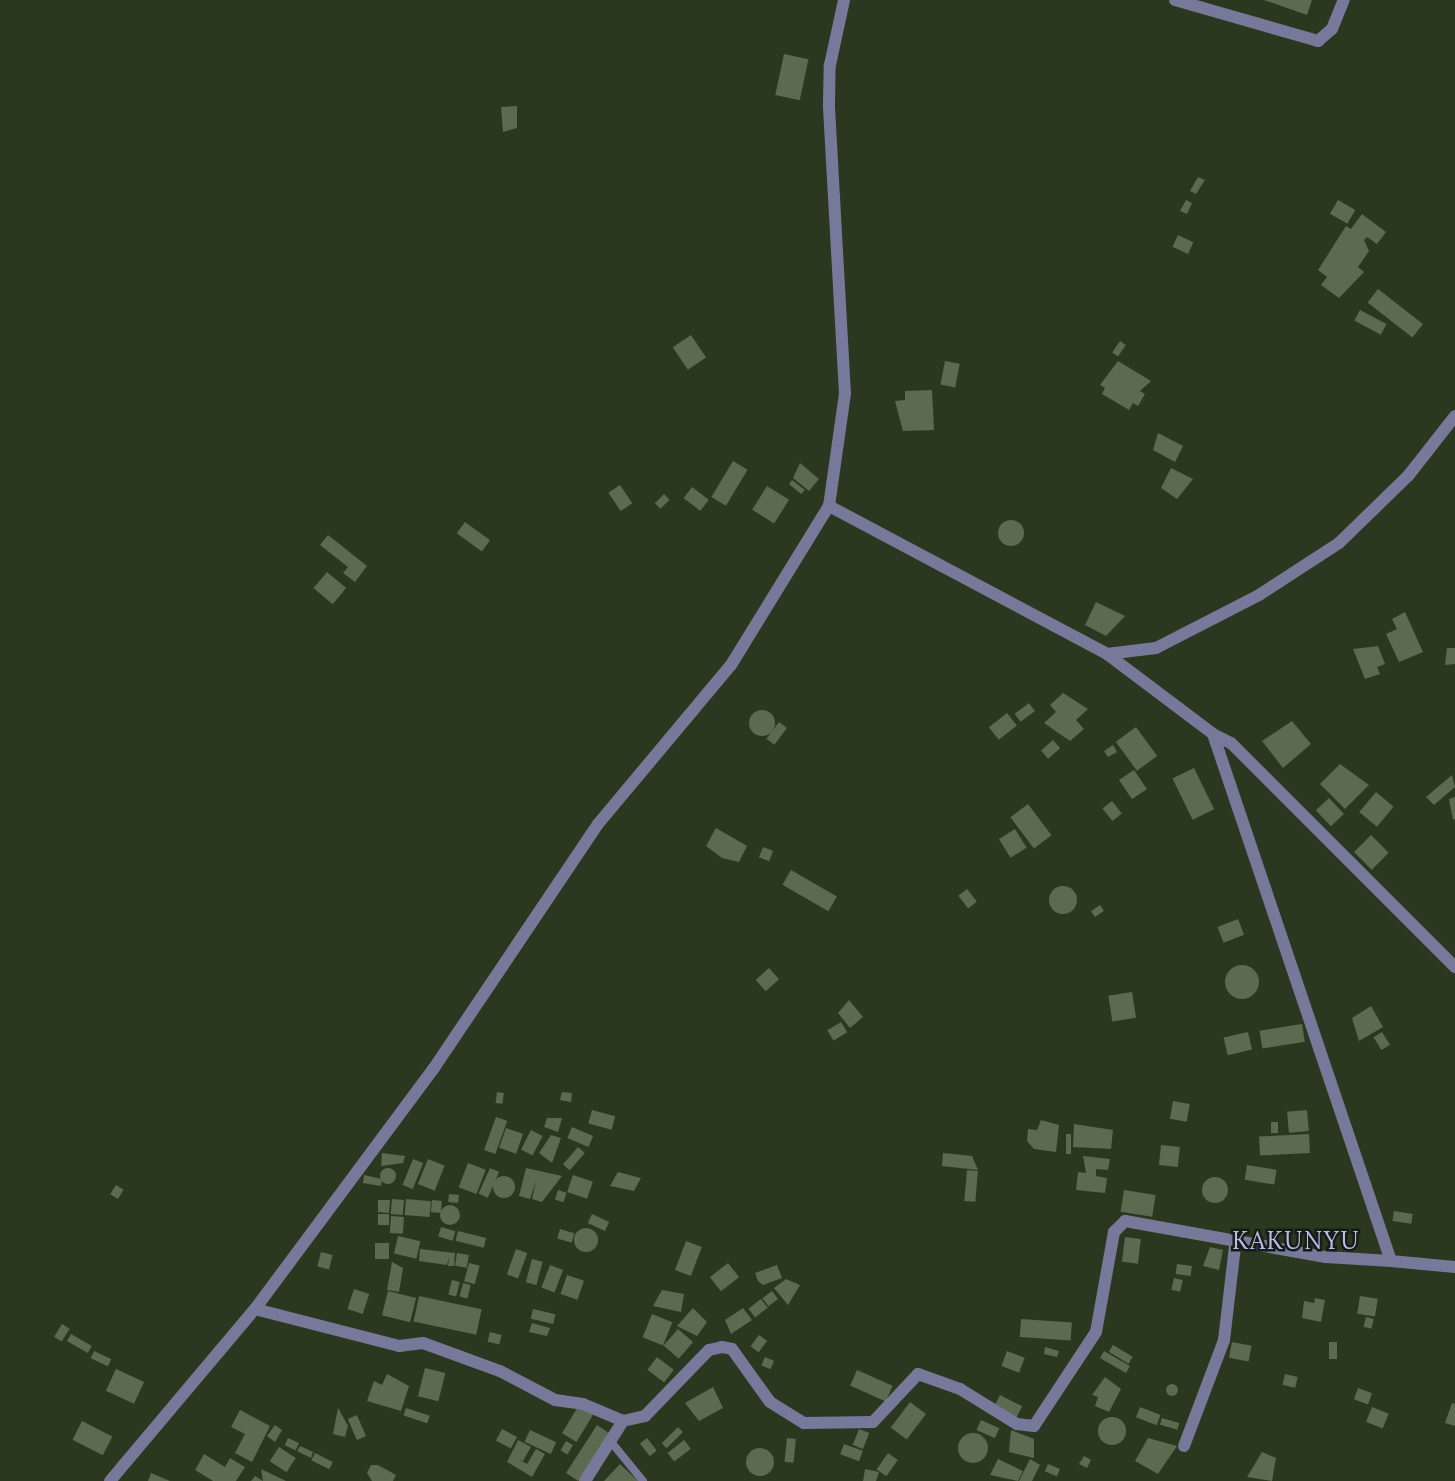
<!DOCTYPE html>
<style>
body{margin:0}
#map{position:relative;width:1455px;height:1481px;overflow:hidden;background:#2a381f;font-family:Lora,serif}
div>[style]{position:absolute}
.building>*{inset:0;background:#5b6b4f;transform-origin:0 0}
.round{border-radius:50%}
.lane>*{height:8px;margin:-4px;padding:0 4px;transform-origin:4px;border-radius:4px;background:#77799a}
.street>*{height:12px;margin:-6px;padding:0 6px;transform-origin:6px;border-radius:6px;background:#77799a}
span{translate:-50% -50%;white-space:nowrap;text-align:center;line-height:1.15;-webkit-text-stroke:5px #171d12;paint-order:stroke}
.quarter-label{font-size:24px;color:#b7bbf4;letter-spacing:1.5px}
</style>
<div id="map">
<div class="building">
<i style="clip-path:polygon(1264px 0,1312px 0,1307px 15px)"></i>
<i style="left:784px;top:54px;width:25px;height:42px;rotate:12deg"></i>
<i style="clip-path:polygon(517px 106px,517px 128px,503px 132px,501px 107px)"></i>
<i style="clip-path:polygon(1198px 177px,1205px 180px,1196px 194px,1190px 191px)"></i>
<i style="clip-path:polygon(1186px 200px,1192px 203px,1187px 214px,1180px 211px)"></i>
<i style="left:1338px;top:200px;width:20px;height:16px;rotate:30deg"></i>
<i style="clip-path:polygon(1362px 214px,1386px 232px,1377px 244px,1367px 237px,1364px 240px,1369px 251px,1358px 267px,1364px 272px,1339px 298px,1321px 285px,1327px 277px,1318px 270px,1346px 226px,1351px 229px)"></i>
<i style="left:1178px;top:235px;width:17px;height:13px;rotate:25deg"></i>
<i style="left:1378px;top:289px;width:57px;height:17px;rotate:38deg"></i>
<i style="left:1360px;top:310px;width:30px;height:12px;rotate:28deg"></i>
<i style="left:691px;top:335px;width:27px;height:22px;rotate:56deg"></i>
<i style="left:1120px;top:341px;width:7px;height:14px;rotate:34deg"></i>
<i style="left:945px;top:361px;width:15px;height:24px;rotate:11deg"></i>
<i style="clip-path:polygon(1118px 361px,1151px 381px,1140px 391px,1145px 394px,1138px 406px,1133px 403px,1129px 410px,1102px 394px,1105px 388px,1100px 385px)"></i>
<i style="clip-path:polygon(932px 390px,934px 430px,903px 431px,895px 401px,905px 400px,905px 391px)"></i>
<i style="clip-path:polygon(1158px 433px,1183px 446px,1175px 462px,1153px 450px)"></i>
<i style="left:733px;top:461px;width:17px;height:42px;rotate:31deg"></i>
<i style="clip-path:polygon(800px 463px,819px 479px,809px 491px,793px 478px)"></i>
<i style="clip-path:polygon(1171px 468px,1193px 479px,1177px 499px,1161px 488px)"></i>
<i style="clip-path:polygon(792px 480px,805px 490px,801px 494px,789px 484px)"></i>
<i style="left:620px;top:485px;width:22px;height:14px;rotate:56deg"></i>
<i style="left:767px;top:486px;width:26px;height:28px;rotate:32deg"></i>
<i style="left:692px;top:487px;width:21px;height:14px;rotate:37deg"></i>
<i style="left:664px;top:494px;width:8px;height:13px;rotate:45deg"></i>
<i class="round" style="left:998px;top:520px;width:26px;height:26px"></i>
<i style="left:465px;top:522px;width:31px;height:14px;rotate:36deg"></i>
<i style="clip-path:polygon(328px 535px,367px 566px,355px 582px,343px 573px,348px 567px,320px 545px)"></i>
<i style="left:327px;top:572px;width:25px;height:21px;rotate:40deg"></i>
<i style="clip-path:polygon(1096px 602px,1125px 616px,1106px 636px,1085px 625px)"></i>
<i style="clip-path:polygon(1405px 612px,1423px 652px,1399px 662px,1386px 634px,1397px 629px,1392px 619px)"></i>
<i style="clip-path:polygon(1378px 646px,1385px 664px,1377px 667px,1380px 674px,1365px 679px,1353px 649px)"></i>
<i style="clip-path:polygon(1447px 648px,1455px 648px,1455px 664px,1445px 665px)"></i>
<i style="clip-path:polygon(1063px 693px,1088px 709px,1076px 720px,1084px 729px,1070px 741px,1044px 723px,1056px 712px,1050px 705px)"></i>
<i style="left:1029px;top:703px;width:10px;height:18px;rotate:53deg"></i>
<i class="round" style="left:749px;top:710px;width:26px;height:26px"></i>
<i style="left:1007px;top:713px;width:16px;height:23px;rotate:52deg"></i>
<i style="clip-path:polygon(1292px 721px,1311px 744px,1283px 768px,1262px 741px)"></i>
<i style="left:779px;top:722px;width:10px;height:21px;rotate:37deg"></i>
<i style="left:1136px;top:727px;width:36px;height:25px;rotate:54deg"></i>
<i style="left:1053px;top:740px;width:11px;height:16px;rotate:49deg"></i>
<i style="clip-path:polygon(1113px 745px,1117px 752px,1108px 757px,1104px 751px)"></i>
<i style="clip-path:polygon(1340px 764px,1369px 785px,1345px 809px,1320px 784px)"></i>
<i style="left:1194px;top:768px;width:46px;height:24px;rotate:64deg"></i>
<i style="left:1134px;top:770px;width:23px;height:18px;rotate:56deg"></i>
<i style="clip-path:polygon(1452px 775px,1455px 787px,1434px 805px,1426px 797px)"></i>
<i style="left:1376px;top:792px;width:23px;height:26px;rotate:40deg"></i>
<i style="clip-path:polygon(1455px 797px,1455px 819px,1453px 820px,1449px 799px)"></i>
<i style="left:1329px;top:798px;width:22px;height:18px;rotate:47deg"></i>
<i style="left:1112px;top:801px;width:16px;height:12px;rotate:52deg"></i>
<i style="left:1028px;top:804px;width:39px;height:22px;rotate:53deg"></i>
<i style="clip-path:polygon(716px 828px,747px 846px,739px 862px,722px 858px,706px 846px)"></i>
<i style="left:1015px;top:829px;width:22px;height:19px;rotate:58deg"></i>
<i style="left:1371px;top:835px;width:25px;height:24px;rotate:45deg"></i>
<i style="left:763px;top:847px;width:11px;height:11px;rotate:22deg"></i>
<i style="left:791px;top:870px;width:53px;height:17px;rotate:30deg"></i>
<i class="round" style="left:1049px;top:886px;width:28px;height:28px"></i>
<i style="left:967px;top:889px;width:16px;height:11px;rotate:52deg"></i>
<i style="left:1100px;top:905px;width:7px;height:11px;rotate:56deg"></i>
<i style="left:1238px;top:919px;width:17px;height:22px;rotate:69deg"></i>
<i class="round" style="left:1225px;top:965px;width:34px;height:34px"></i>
<i style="left:769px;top:968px;width:15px;height:18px;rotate:48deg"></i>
<i style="left:1132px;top:992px;width:26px;height:24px;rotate:81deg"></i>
<i style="clip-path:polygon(849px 1000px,863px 1017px,850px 1028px,838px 1013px)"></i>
<i style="clip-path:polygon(1371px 1006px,1383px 1027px,1359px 1041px,1352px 1018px)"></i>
<i style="left:841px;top:1022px;width:12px;height:16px;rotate:59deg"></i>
<i style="left:1302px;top:1024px;width:18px;height:43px;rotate:81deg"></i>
<i style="left:1248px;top:1032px;width:18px;height:25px;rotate:77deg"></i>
<i style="left:1382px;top:1032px;width:15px;height:10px;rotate:58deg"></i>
<i style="left:497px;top:1092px;width:7px;height:11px;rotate:8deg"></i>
<i style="clip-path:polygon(562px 1092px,572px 1093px,571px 1102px,560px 1100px)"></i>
<i style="left:1173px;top:1101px;width:17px;height:18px;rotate:10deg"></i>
<i style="left:592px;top:1110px;width:24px;height:14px;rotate:15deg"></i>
<i style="left:1307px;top:1110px;width:21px;height:20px;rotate:85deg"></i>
<i style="left:496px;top:1117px;width:12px;height:35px;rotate:20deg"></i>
<i style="clip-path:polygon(547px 1118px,562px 1118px,558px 1132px,544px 1127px)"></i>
<i style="clip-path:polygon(1041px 1120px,1059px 1125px,1056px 1152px,1034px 1149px,1027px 1141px,1028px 1129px,1037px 1130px)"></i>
<i style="left:1271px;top:1122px;width:7px;height:11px"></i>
<i style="clip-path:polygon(1074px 1124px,1113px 1130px,1111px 1149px,1073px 1147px)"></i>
<i style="left:572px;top:1127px;width:23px;height:12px;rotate:23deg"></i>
<i style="left:506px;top:1128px;width:18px;height:21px;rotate:19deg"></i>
<i style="left:531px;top:1130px;width:13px;height:22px;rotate:27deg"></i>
<i style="left:1066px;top:1134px;width:5px;height:20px"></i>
<i style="left:1309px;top:1134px;width:19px;height:50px;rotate:87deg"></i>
<i style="clip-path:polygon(551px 1135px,561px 1138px,552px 1163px,539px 1153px)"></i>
<i style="left:1161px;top:1145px;width:19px;height:20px;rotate:6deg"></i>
<i style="left:578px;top:1147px;width:9px;height:23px;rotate:41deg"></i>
<i style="clip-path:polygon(382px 1153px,405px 1156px,403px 1163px,381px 1166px)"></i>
<i style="clip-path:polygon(943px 1153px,972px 1156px,978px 1170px,942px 1166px)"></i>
<i style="clip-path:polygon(1083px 1156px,1110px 1159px,1108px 1170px,1096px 1169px,1096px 1176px,1107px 1178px,1105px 1193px,1076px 1190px,1078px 1172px,1086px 1173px)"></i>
<i style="left:413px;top:1159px;width:11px;height:28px;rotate:22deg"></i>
<i style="left:428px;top:1159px;width:18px;height:27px;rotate:22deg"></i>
<i style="left:468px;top:1163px;width:19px;height:26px;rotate:21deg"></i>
<i style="left:1247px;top:1165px;width:30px;height:15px;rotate:9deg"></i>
<i class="round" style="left:380px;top:1168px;width:16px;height:16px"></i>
<i style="left:490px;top:1168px;width:10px;height:28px;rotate:24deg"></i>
<i style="clip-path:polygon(526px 1168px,562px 1176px,542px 1202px,532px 1199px,536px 1181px,530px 1199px,519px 1196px)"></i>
<i style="left:967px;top:1170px;width:11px;height:31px;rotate:5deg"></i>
<i style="clip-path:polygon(618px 1172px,641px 1178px,634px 1191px,610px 1186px)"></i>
<i style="clip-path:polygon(364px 1175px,382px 1179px,381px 1186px,363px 1183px)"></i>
<i style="left:573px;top:1175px;width:21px;height:18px;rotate:19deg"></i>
<i class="round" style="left:493px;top:1176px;width:22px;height:22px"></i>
<i class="round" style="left:1202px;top:1177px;width:26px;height:26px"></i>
<i style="left:116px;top:1185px;width:9px;height:11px;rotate:32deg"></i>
<i style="left:558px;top:1190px;width:9px;height:10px;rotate:18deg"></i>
<i style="left:1124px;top:1190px;width:32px;height:22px;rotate:9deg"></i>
<i style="left:449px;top:1194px;width:10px;height:8px;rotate:6deg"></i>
<i style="left:392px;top:1199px;width:12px;height:15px;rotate:5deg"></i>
<i style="left:406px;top:1199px;width:25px;height:16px;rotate:5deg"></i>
<i style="clip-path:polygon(378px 1200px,390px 1200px,389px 1213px,378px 1212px)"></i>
<i style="left:432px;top:1200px;width:10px;height:12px;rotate:6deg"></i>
<i class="round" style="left:440px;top:1205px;width:20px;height:20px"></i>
<i style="left:1394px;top:1211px;width:19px;height:10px;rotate:9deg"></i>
<i style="left:378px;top:1214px;width:11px;height:11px"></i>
<i style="left:592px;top:1214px;width:19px;height:10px;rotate:25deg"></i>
<i style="left:391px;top:1216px;width:13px;height:17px;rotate:4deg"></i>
<i style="left:441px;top:1227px;width:15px;height:10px;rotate:16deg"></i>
<i class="round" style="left:574px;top:1228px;width:24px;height:24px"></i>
<i style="left:560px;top:1229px;width:15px;height:10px;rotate:16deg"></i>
<i style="left:458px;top:1231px;width:29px;height:10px;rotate:14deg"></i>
<i style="left:398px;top:1236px;width:23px;height:18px;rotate:13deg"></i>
<i style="left:1125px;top:1237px;width:16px;height:25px;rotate:7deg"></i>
<i style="left:686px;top:1241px;width:17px;height:31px;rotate:21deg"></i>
<i style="left:375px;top:1243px;width:14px;height:16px"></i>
<i style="clip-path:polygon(1210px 1247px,1223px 1250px,1219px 1270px,1203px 1266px)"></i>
<i style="clip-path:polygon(420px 1249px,455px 1253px,454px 1266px,448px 1266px,449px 1257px,447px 1265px,419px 1261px)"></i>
<i style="left:516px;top:1249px;width:12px;height:27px;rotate:20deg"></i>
<i style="left:321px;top:1252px;width:12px;height:15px;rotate:14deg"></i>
<i style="left:457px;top:1253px;width:12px;height:13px;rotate:9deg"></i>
<i style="left:532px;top:1259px;width:11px;height:24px;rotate:15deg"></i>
<i style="clip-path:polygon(392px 1262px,403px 1268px,399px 1292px,387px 1290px)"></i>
<i style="left:469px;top:1263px;width:11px;height:19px;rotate:15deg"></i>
<i style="left:728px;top:1263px;width:18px;height:23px;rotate:52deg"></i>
<i style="left:1177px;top:1264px;width:15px;height:10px;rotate:8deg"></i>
<i style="left:550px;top:1265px;width:14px;height:24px;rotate:21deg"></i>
<i style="clip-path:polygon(777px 1265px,782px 1278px,763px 1285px,758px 1281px,755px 1273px)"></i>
<i style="left:567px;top:1275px;width:18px;height:20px;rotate:19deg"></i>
<i style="left:1174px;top:1278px;width:9px;height:12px;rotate:13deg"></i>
<i style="clip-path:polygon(786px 1279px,800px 1285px,788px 1305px,774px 1288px)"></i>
<i style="left:452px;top:1280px;width:8px;height:15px;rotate:14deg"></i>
<i style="left:463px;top:1283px;width:8px;height:14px;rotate:14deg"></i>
<i style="left:354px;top:1289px;width:16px;height:21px;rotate:18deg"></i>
<i style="clip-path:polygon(662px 1290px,684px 1294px,681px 1312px,653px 1306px)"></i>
<i style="left:388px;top:1291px;width:29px;height:25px;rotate:14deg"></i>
<i style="left:772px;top:1291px;width:10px;height:12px;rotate:53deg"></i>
<i style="left:419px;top:1296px;width:64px;height:26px;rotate:12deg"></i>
<i style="left:1360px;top:1296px;width:18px;height:18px;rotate:9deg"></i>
<i style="clip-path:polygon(1315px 1298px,1325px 1300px,1321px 1322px,1302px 1318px,1304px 1301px,1314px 1303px)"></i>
<i style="left:761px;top:1299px;width:11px;height:16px;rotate:52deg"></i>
<i style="clip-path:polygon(693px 1308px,707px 1322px,697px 1336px,677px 1326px)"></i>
<i style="clip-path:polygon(743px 1308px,752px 1320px,731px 1334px,725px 1320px)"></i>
<i style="left:533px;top:1309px;width:23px;height:10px;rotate:13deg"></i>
<i style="left:652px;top:1314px;width:22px;height:25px;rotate:22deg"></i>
<i style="left:1366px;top:1317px;width:8px;height:10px;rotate:14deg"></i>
<i style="left:1021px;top:1319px;width:51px;height:18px;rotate:4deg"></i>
<i style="clip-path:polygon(532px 1323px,550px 1328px,547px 1336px,529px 1332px)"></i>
<i style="left:62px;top:1324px;width:9px;height:15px;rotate:32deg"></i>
<i style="left:678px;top:1329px;width:20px;height:22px;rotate:41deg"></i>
<i style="left:490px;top:1332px;width:12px;height:10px;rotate:14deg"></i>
<i style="left:71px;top:1334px;width:24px;height:8px;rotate:30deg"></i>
<i style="left:759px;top:1335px;width:10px;height:14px;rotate:37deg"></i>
<i style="left:1232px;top:1342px;width:20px;height:16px;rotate:11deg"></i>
<i style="left:1329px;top:1342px;width:8px;height:17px"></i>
<i style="left:1113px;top:1345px;width:23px;height:8px;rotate:31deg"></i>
<i style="clip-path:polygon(1045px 1347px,1059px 1351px,1057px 1357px,1044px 1354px)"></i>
<i style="left:94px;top:1351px;width:19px;height:8px;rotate:25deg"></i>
<i style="left:1007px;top:1351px;width:19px;height:16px;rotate:21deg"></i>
<i style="left:1104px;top:1351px;width:30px;height:8px;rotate:30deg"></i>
<i style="left:657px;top:1357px;width:21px;height:16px;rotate:37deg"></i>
<i style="left:765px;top:1357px;width:10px;height:9px;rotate:24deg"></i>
<i style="left:425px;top:1368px;width:21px;height:29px;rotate:14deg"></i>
<i style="left:116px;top:1369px;width:31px;height:24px;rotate:25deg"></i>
<i style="left:857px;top:1370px;width:39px;height:17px;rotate:24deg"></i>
<i style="clip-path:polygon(387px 1374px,409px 1386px,401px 1411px,367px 1401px,374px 1381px,382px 1385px)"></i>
<i style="left:1285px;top:1374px;width:13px;height:11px;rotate:13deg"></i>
<i style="clip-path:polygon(1105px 1377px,1121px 1389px,1109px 1412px,1095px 1406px,1098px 1397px,1092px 1395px)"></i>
<i class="round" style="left:1166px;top:1384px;width:12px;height:12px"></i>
<i style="clip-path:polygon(713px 1387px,723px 1408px,699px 1421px,685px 1403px)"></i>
<i style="left:1358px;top:1388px;width:15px;height:12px;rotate:20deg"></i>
<i style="left:1000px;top:1395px;width:25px;height:13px;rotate:27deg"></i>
<i style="left:910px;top:1402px;width:20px;height:32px;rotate:37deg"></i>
<i style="clip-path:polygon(1452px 1403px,1455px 1404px,1455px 1426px,1445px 1423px)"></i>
<i style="left:579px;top:1405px;width:17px;height:33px;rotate:31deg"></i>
<i style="left:1140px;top:1407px;width:22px;height:11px;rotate:21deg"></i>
<i style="left:1372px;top:1407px;width:18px;height:16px;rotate:22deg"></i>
<i style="clip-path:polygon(338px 1408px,348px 1426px,345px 1437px,333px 1434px)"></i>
<i style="left:406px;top:1408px;width:25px;height:8px;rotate:18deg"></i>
<i style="clip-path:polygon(240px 1410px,270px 1426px,252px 1462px,235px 1453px,245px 1434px,231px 1427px)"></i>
<i style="left:357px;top:1415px;width:23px;height:10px;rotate:67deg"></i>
<i class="round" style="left:1098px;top:1417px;width:28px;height:28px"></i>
<i style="left:1162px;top:1418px;width:18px;height:7px;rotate:16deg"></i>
<i style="left:981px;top:1420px;width:20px;height:11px;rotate:24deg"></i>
<i style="left:82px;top:1421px;width:34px;height:21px;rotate:27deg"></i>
<i style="clip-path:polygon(275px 1425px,282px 1430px,275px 1442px,267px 1436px)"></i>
<i style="clip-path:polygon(597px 1425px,612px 1435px,578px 1481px,566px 1473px)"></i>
<i style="left:678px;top:1427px;width:7px;height:23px;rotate:45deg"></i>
<i style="left:502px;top:1429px;width:17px;height:13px;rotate:28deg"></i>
<i style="left:859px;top:1429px;width:11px;height:17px;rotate:22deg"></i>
<i style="left:530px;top:1430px;width:29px;height:13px;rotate:25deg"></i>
<i style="clip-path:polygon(1011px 1430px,1034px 1439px,1034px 1458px,1009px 1452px)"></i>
<i class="round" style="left:958px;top:1433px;width:30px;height:30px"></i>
<i style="left:288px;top:1438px;width:12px;height:8px;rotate:24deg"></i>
<i style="left:647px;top:1438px;width:16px;height:9px;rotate:52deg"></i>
<i style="left:787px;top:1438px;width:9px;height:24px;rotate:6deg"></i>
<i style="clip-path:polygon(1148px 1438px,1177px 1446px,1158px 1474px,1135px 1461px)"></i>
<i style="clip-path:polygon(518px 1440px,531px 1447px,523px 1461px,517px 1458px,527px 1464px,536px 1449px,545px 1454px,532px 1477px,507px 1462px)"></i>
<i style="left:684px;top:1440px;width:11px;height:21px;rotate:52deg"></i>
<i style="left:566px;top:1441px;width:8px;height:11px;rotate:30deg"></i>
<i style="left:844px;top:1444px;width:20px;height:11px;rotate:20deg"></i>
<i style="clip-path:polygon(300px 1446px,313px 1452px,311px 1458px,297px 1451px)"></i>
<i style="left:279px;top:1447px;width:20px;height:17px;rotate:33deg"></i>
<i class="round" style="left:746px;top:1448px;width:28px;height:28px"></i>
<i style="clip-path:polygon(1262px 1452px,1276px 1458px,1272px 1481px,1247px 1477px)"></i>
<i style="left:315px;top:1453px;width:20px;height:8px;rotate:27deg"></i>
<i style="left:888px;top:1453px;width:12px;height:20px;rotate:35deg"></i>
<i style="clip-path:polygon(204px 1454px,225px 1467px,230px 1458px,245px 1467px,236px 1481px,213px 1481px,195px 1470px)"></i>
<i style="clip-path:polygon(1084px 1456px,1091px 1460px,1087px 1468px,1079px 1464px)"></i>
<i style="clip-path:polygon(998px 1459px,1023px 1471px,1018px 1481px,990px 1475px)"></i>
<i style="clip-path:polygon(1030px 1459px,1040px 1465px,1032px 1481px,1019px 1481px)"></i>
<i style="clip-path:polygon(620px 1464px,638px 1481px,604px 1481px)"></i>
<i style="left:1048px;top:1464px;width:13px;height:8px;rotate:23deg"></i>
<i style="clip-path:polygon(371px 1465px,378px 1465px,396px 1475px,393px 1481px,372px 1481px,367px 1473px)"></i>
<i style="clip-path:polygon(261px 1469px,286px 1481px,251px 1481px,255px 1476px,263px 1481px)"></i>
<i style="clip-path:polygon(865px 1469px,879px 1472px,876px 1481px,863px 1481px)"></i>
<i style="clip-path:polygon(151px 1473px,170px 1481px,148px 1481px)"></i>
</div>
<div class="lane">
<i style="left:612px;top:1443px;width:49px;rotate:50.8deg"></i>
</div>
<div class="street">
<i style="left:1175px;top:0;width:149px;rotate:16deg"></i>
<i style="left:1318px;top:41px;width:18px;rotate:-41deg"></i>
<i style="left:1332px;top:29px;width:31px;rotate:-68deg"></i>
<i style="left:829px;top:506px;width:113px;rotate:-81.9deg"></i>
<i style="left:845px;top:394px;width:290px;rotate:-93.2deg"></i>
<i style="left:829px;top:104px;width:39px;rotate:-89deg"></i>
<i style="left:830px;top:65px;width:66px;rotate:-77.8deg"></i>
<i style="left:1107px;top:654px;width:133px;rotate:37deg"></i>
<i style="left:1213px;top:734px;width:556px;rotate:71.34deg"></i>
<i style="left:1391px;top:1261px;width:64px;rotate:5.4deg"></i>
<i style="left:1213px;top:734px;width:20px;rotate:27deg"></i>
<i style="left:1231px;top:743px;width:317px;rotate:45deg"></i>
<i style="left:255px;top:1309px;width:149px;rotate:14.4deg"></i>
<i style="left:399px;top:1346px;width:24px;rotate:-7deg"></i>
<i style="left:423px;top:1343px;width:82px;rotate:20deg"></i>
<i style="left:500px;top:1371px;width:62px;rotate:27.8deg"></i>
<i style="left:555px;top:1400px;width:28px;rotate:8deg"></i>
<i style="left:583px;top:1404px;width:43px;rotate:23deg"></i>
<i style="left:623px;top:1421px;width:23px;rotate:-13deg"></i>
<i style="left:645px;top:1416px;width:92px;rotate:-45.9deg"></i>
<i style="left:709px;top:1350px;width:13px;rotate:-13deg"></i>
<i style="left:722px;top:1347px;width:10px;rotate:11deg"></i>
<i style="left:732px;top:1349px;width:65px;rotate:54.4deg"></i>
<i style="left:770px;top:1402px;width:40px;rotate:32deg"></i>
<i style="left:804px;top:1423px;width:69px;rotate:-0.8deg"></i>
<i style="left:873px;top:1422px;width:66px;rotate:-46.8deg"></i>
<i style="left:918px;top:1374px;width:45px;rotate:19.7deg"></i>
<i style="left:960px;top:1389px;width:67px;rotate:31.6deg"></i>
<i style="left:1017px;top:1424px;width:17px;rotate:7deg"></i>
<i style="left:1034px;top:1426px;width:113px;rotate:-56.6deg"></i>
<i style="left:1096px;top:1332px;width:102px;rotate:-79.8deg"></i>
<i style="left:1114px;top:1232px;width:16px;rotate:-45deg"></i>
<i style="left:1125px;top:1221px;width:204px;rotate:10.2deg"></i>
<i style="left:1326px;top:1257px;width:65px;rotate:3.5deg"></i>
<i style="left:1184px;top:1446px;width:113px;rotate:-69.3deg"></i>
<i style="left:1224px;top:1340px;width:103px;rotate:-83.3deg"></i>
<i style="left:110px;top:1481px;width:225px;rotate:-49.9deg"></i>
<i style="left:255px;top:1309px;width:300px;rotate:-53.4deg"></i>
<i style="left:434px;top:1068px;width:294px;rotate:-56.1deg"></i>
<i style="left:598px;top:824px;width:207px;rotate:-50.1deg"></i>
<i style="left:731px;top:665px;width:187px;rotate:-58.4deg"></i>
<i style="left:829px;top:506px;width:315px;rotate:28deg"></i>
<i style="left:1107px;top:654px;width:49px;rotate:-7deg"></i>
<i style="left:1156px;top:648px;width:116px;rotate:-27.2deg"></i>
<i style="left:1259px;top:595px;width:95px;rotate:-33deg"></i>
<i style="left:1339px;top:543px;width:96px;rotate:-44.2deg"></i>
<i style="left:1408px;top:476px;width:76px;rotate:-51.9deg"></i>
<i style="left:585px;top:1481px;width:71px;rotate:-57.7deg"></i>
</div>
<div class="quarter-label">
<span style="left:1296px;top:1241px">KAKUNYU</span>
</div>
</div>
